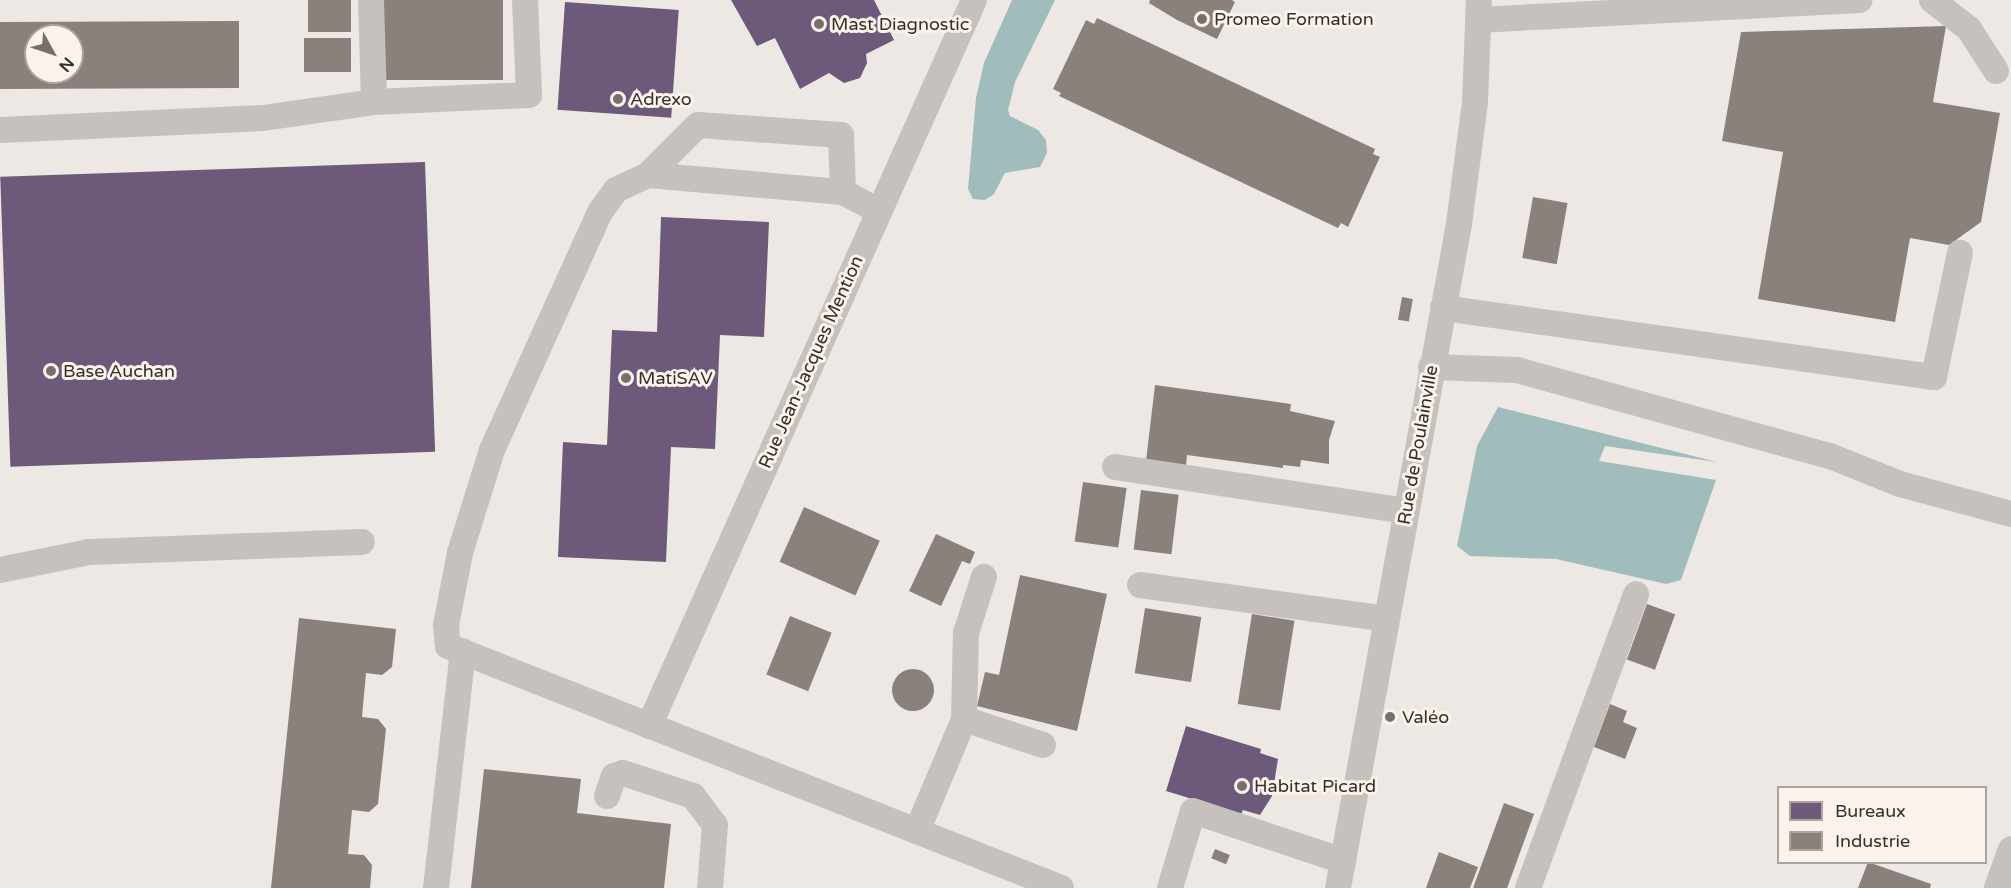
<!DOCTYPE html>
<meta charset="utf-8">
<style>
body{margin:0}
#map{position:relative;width:2011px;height:888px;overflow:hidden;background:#ede8e3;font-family:"Varela Round",sans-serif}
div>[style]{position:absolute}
.water>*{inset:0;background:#a1bcbc}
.offices>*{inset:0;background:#6d597a;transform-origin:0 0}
.industry>*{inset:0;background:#8a817c;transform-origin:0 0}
.round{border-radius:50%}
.minor>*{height:26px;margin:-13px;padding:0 13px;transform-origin:13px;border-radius:13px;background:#c6c1bc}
.dots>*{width:16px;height:16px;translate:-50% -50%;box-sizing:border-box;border:3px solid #f9f3eb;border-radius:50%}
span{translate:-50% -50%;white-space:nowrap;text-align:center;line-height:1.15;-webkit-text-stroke:6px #f9f3eb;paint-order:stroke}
.poi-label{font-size:18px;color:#372e2a}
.left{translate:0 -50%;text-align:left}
.street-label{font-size:18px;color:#372e2a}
.legend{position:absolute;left:1777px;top:786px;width:210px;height:78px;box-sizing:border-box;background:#f9f3eb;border:2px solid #aba49e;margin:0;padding:8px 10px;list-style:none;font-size:18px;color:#372e2a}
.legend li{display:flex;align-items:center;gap:12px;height:30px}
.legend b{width:30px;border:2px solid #aba49e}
.north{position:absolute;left:24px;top:24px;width:60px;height:60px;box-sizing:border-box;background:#f9f3eb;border:2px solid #aba49e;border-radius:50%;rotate:130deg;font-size:16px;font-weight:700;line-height:24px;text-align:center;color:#372e2a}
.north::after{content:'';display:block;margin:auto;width:21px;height:27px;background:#776f6b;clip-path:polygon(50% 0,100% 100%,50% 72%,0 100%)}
</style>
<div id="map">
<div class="water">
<i style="clip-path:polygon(1012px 0,1055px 0,1015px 82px,1008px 110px,1010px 116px,1038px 130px,1046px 140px,1047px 153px,1040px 167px,1005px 173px,994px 194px,985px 200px,973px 199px,968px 189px,976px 98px,984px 63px)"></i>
<i style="clip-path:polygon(1498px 407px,1717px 462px,1605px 446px,1599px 461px,1716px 480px,1681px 580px,1666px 584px,1556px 559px,1470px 556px,1457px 546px,1477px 446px)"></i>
</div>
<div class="offices">
<i style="clip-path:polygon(731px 0,874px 0,894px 40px,866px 54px,867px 63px,860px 78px,844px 83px,829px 73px,800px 89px,775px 38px,757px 46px)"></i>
<i style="left:565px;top:2px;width:114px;height:108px;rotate:4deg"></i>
<i style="left:425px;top:162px;width:290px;height:425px;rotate:88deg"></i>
<i style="clip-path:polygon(661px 217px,769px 222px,764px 337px,720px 335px,715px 449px,671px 447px,666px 562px,558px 557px,563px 442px,607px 445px,612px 330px,657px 332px)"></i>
<i style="clip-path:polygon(1186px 726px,1261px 749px,1260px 753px,1278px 759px,1272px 796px,1260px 815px,1243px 810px,1241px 814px,1166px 791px)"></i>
</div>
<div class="industry">
<i style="left:308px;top:0;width:43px;height:32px"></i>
<i style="left:382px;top:0;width:121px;height:80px"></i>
<i style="clip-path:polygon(1150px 0,1232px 0,1235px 2px,1217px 39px,1177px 20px,1149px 3px)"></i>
<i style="clip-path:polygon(1097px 18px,1375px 149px,1373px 154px,1380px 157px,1348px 227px,1341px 223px,1338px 228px,1059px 96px,1061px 93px,1053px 89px,1086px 20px,1094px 24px)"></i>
<i style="clip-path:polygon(evenodd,239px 21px,239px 88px,0 89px,0 22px,239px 21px,36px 36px,72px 36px,72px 72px,36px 72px,36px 36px)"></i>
<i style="clip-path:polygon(1946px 26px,1933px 102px,2000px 113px,1981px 222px,1949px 245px,1910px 238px,1895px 322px,1758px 299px,1783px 152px,1722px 141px,1741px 32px)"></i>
<i style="left:304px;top:38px;width:47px;height:34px"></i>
<i style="left:1533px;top:197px;width:35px;height:62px;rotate:10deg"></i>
<i style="left:1402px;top:297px;width:11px;height:23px;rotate:10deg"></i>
<i style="clip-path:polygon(1155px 385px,1291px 404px,1290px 411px,1335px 421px,1329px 440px,1329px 464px,1301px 460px,1300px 467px,1283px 465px,1283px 468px,1187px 455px,1186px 467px,1146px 461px)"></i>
<i style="left:1083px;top:482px;width:44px;height:60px;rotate:8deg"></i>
<i style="left:1141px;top:490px;width:38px;height:60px;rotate:7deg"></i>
<i style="left:804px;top:507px;width:83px;height:60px;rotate:24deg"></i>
<i style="clip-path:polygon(936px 534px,975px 552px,970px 564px,962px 561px,941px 606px,909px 591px)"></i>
<i style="clip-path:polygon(1020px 575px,1107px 594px,1077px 731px,977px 706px,985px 672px,999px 675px)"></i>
<i style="left:1647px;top:604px;width:30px;height:59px;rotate:20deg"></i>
<i style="left:1145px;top:608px;width:57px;height:66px;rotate:9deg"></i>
<i style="left:1252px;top:614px;width:43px;height:91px;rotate:9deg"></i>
<i style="left:790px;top:616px;width:45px;height:63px;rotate:22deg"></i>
<i style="clip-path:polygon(299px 618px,396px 629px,392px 667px,382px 675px,366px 673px,362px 717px,378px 719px,386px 729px,378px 804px,369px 812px,352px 810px,348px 854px,364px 855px,372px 865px,370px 888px,271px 888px)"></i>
<i class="round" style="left:892px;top:669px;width:42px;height:42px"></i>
<i style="clip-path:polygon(1610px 704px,1627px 711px,1623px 722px,1637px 728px,1625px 759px,1594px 747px)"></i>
<i style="clip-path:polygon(484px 769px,581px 779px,577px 813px,671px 824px,664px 888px,471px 888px)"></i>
<i style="left:1504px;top:803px;width:32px;height:90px;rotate:20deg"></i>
<i style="left:1215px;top:849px;width:16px;height:10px;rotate:22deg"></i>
<i style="clip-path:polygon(1439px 852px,1478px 867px,1470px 888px,1426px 888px)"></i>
<i style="clip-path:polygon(1868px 862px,1931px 884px,1930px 888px,1858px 888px)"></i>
</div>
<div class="minor">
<i style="left:371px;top:0;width:102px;rotate:88.3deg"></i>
<i style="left:374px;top:102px;width:155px;rotate:-2.6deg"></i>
<i style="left:529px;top:95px;width:95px;rotate:-92.4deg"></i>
<i style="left:1932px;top:0;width:47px;rotate:38.1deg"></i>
<i style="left:1969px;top:29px;width:50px;rotate:57.3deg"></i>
<i style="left:1478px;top:20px;width:382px;rotate:-3deg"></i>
<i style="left:0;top:130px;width:263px;rotate:-2.6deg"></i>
<i style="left:263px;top:118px;width:112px;rotate:-8.2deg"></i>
<i style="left:648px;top:175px;width:196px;rotate:5deg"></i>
<i style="left:843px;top:192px;width:40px;rotate:28deg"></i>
<i style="left:843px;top:192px;width:57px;rotate:-92deg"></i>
<i style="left:841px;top:135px;width:143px;rotate:-176deg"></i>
<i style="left:698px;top:125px;width:71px;rotate:135deg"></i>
<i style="left:648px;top:175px;width:35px;rotate:155deg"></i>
<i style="left:616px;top:190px;width:27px;rotate:126deg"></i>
<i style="left:600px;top:212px;width:261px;rotate:114.4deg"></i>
<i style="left:492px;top:450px;width:108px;rotate:107.3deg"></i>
<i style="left:460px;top:553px;width:73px;rotate:101deg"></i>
<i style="left:446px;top:625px;width:21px;rotate:85deg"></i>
<i style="left:448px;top:646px;width:659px;rotate:21.54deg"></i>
<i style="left:1443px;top:308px;width:496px;rotate:8deg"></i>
<i style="left:1934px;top:377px;width:127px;rotate:-78.2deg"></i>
<i style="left:1431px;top:367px;width:86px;rotate:2deg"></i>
<i style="left:1517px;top:370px;width:325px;rotate:15.4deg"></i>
<i style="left:1830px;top:456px;width:75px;rotate:21.8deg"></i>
<i style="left:1900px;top:484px;width:115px;rotate:15.1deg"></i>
<i style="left:1115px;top:467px;width:294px;rotate:8.6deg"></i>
<i style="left:0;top:570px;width:91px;rotate:-11.4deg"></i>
<i style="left:89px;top:552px;width:273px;rotate:-2.1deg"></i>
<i style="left:1140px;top:585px;width:249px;rotate:7.8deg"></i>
<i style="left:964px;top:719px;width:83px;rotate:18.2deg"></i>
<i style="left:649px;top:726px;width:795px;rotate:-65.88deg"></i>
<i style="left:607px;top:796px;width:21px;rotate:-71deg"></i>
<i style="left:614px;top:776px;width:9px;rotate:-18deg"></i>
<i style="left:623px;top:773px;width:74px;rotate:18.2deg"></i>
<i style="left:693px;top:796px;width:36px;rotate:53deg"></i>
<i style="left:715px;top:825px;width:63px;rotate:94.5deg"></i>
<i style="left:917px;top:831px;width:121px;rotate:-67.2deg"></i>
<i style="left:964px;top:719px;width:86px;rotate:-88.7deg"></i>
<i style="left:966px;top:633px;width:59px;rotate:-72.2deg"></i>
<i style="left:436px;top:888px;width:238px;rotate:-83.5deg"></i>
<i style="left:1170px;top:888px;width:80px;rotate:-73.4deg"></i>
<i style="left:1193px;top:811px;width:158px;rotate:18.4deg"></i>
<i style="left:1338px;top:888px;width:675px;rotate:-79.67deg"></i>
<i style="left:1459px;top:224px;width:123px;rotate:-82.5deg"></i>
<i style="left:1475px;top:102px;width:102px;rotate:-87.8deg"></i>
<i style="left:1528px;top:888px;width:313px;rotate:-69.8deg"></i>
<i style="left:1997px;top:888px;width:41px;rotate:-70.3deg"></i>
</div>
<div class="dots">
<i style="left:1202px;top:19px;background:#776f6b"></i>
<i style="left:819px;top:24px;background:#776f6b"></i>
<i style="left:618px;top:99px;background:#776f6b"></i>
<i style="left:51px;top:371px;background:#776f6b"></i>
<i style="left:626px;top:378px;background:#776f6b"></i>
<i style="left:1390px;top:717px;background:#776f6b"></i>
<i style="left:1242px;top:786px;background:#776f6b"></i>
</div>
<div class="poi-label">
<span class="left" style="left:1214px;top:19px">Promeo Formation</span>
<span class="left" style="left:831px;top:24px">Mast Diagnostic</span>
<span class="left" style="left:630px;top:99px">Adrexo</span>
<span class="left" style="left:63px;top:371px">Base Auchan</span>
<span class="left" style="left:638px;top:378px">MatiSAV</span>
<span class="left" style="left:1402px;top:717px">Valéo</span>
<span class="left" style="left:1254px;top:786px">Habitat Picard</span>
</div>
<div class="street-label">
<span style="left:811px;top:362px;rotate:-66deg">Rue Jean-Jacques Mention</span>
<span style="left:1418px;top:445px;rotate:-80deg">Rue de Poulainville</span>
</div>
<ul class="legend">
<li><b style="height:16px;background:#6d597a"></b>Bureaux</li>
<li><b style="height:16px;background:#8a817c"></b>Industrie</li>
</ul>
<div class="north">N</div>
</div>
